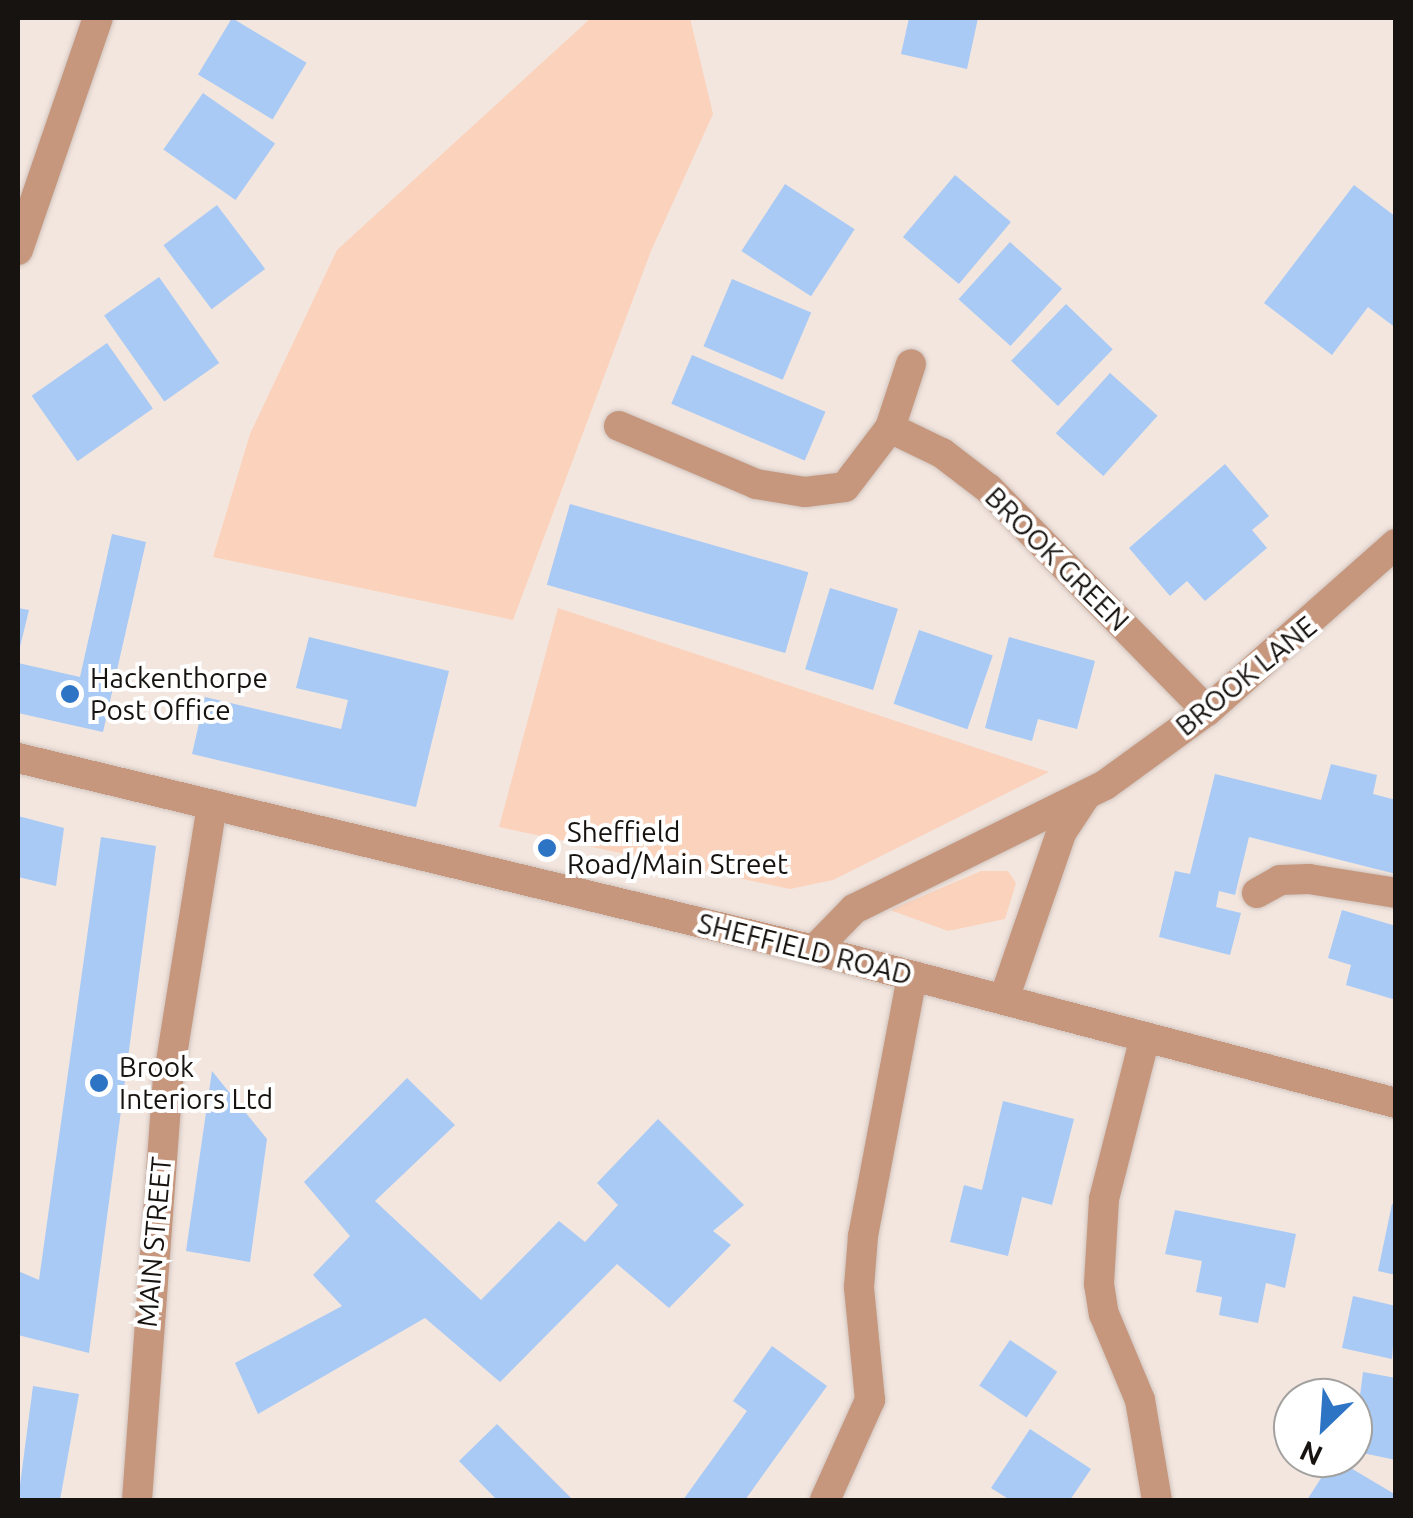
<!DOCTYPE html>
<style>
body{margin:0}
#map{position:relative;width:1413px;height:1518px;overflow:hidden;background:#f3e6df;font-family:Ubuntu,sans-serif}
div>[style]{position:absolute}
.green>*{inset:0;background:#fbd2bb}
.building>*{inset:0;background:#a8caf5;transform-origin:0 0}
.roads{filter:drop-shadow(0 0 2px #d0c4be) drop-shadow(0 0 2px #d0c4be)}
.minor>*{height:30px;margin:-15px;padding:0 15px;transform-origin:15px;border-radius:15px;background:#c6977d}
.dots>*{width:28px;height:28px;translate:-50% -50%;box-sizing:border-box;border:5px solid #fff;border-radius:50%}
span{translate:-50% -50%;white-space:nowrap;text-align:center;line-height:1.15;-webkit-text-stroke:8px #fff;paint-order:stroke}
.street-label{font-size:28px;color:#171310}
.poi-label{font-size:28px;color:#171310}
.left{translate:0 -50%;text-align:left}
.frame{position:absolute;inset:0;border:20px solid #171310;pointer-events:none}
.north{position:absolute;left:1273px;top:1378px;width:100px;height:100px;box-sizing:border-box;background:#fff;border:2px solid #a2a19f;border-radius:50%;rotate:205deg;font-size:28px;font-weight:700;line-height:40px;text-align:center;color:#171310}
.north::after{content:'';display:block;margin:auto;width:35px;height:45px;background:#2d74c5;clip-path:polygon(50% 0,100% 100%,50% 72%,0 100%)}
</style>
<div id="map">
<div class="green">
<i style="clip-path:polygon(591px 18px,690px 18px,713px 114px,651px 251px,513px 620px,213px 557px,250px 434px,337px 250px)"></i>
<i style="clip-path:polygon(558px 608px,1049px 772px,833px 880px,790px 889px,499px 827px)"></i>
<i style="clip-path:polygon(981px 871px,1008px 871px,1016px 883px,1005px 919px,948px 931px,890px 910px)"></i>
</div>
<div class="building">
<i style="left:232px;top:18px;width:87px;height:66px;rotate:31deg"></i>
<i style="clip-path:polygon(909px 18px,978px 18px,967px 69px,901px 54px)"></i>
<i style="left:203px;top:93px;width:88px;height:69px;rotate:35deg"></i>
<i style="left:955px;top:175px;width:73px;height:81px;rotate:40deg"></i>
<i style="left:785px;top:184px;width:83px;height:80px;rotate:33deg"></i>
<i style="clip-path:polygon(1354px 185px,1396px 217px,1396px 328px,1368px 307px,1332px 355px,1264px 303px)"></i>
<i style="left:217px;top:205px;width:80px;height:67px;rotate:53deg"></i>
<i style="left:1010px;top:242px;width:70px;height:77px;rotate:42deg"></i>
<i style="left:159px;top:277px;width:105px;height:67px;rotate:55deg"></i>
<i style="left:732px;top:279px;width:86px;height:73px;rotate:23deg"></i>
<i style="left:1066px;top:304px;width:65px;height:79px;rotate:44deg"></i>
<i style="left:107px;top:343px;width:80px;height:92px;rotate:55deg"></i>
<i style="left:692px;top:355px;width:145px;height:53px;rotate:23deg"></i>
<i style="left:1110px;top:373px;width:64px;height:81px;rotate:42deg"></i>
<i style="clip-path:polygon(1225px 464px,1269px 516px,1252px 530px,1267px 548px,1205px 601px,1187px 581px,1170px 596px,1129px 548px)"></i>
<i style="left:570px;top:504px;width:248px;height:84px;rotate:16deg"></i>
<i style="clip-path:polygon(112px 534px,146px 542px,103px 732px,18px 713px,18px 663px,80px 677px)"></i>
<i style="left:830px;top:588px;width:71px;height:85px;rotate:17deg"></i>
<i style="clip-path:polygon(18px 608px,29px 610px,19px 651px,18px 651px)"></i>
<i style="left:919px;top:630px;width:78px;height:78px;rotate:19deg"></i>
<i style="clip-path:polygon(309px 637px,449px 671px,416px 807px,192px 754px,205px 697px,341px 729px,348px 700px,296px 688px)"></i>
<i style="clip-path:polygon(1009px 637px,1095px 661px,1077px 729px,1038px 719px,1032px 741px,985px 728px)"></i>
<i style="clip-path:polygon(1331px 764px,1377px 775px,1373px 794px,1396px 800px,1396px 874px,1249px 837px,1235px 895px,1219px 891px,1216px 907px,1241px 913px,1230px 955px,1159px 937px,1175px 871px,1190px 874px,1215px 774px,1321px 800px)"></i>
<i style="clip-path:polygon(18px 816px,64px 828px,56px 886px,18px 877px)"></i>
<i style="clip-path:polygon(101px 837px,156px 846px,89px 1353px,18px 1335px,18px 1271px,39px 1280px)"></i>
<i style="clip-path:polygon(1342px 910px,1396px 926px,1396px 1000px,1346px 985px,1351px 965px,1328px 958px)"></i>
<i style="clip-path:polygon(212px 1071px,267px 1139px,250px 1262px,186px 1251px)"></i>
<i style="clip-path:polygon(407px 1078px,455px 1125px,375px 1201px,481px 1300px,559px 1221px,585px 1242px,618px 1205px,597px 1183px,658px 1119px,744px 1205px,713px 1231px,731px 1245px,669px 1308px,617px 1264px,500px 1382px,425px 1318px,258px 1414px,235px 1363px,342px 1306px,313px 1275px,350px 1236px,304px 1182px)"></i>
<i style="clip-path:polygon(1003px 1101px,1074px 1119px,1052px 1205px,1022px 1197px,1008px 1256px,950px 1242px,964px 1185px,982px 1190px)"></i>
<i style="clip-path:polygon(1392px 1204px,1396px 1205px,1396px 1275px,1378px 1271px)"></i>
<i style="clip-path:polygon(1175px 1210px,1296px 1234px,1285px 1288px,1266px 1283px,1258px 1323px,1219px 1315px,1222px 1297px,1196px 1292px,1202px 1261px,1165px 1254px)"></i>
<i style="clip-path:polygon(1353px 1296px,1396px 1306px,1392px 1359px,1342px 1348px)"></i>
<i style="left:1010px;top:1340px;width:57px;height:55px;rotate:34deg"></i>
<i style="clip-path:polygon(772px 1346px,827px 1386px,745px 1500px,683px 1500px,747px 1411px,733px 1401px)"></i>
<i style="clip-path:polygon(1363px 1372px,1396px 1378px,1396px 1460px,1353px 1451px)"></i>
<i style="clip-path:polygon(33px 1386px,79px 1394px,60px 1500px,18px 1500px)"></i>
<i style="clip-path:polygon(497px 1424px,573px 1500px,497px 1500px,459px 1461px)"></i>
<i style="clip-path:polygon(1030px 1429px,1091px 1469px,1070px 1500px,1010px 1500px,991px 1488px)"></i>
<i style="clip-path:polygon(1334px 1458px,1396px 1495px,1396px 1500px,1307px 1500px)"></i>
</div>
<div class="roads">
<div class="minor">
<i style="left:18px;top:250px;width:245px;rotate:-71deg"></i>
<i style="left:619px;top:426px;width:149px;rotate:22.9deg"></i>
<i style="left:756px;top:484px;width:50px;rotate:9.3deg"></i>
<i style="left:805px;top:492px;width:40px;rotate:-7.1deg"></i>
<i style="left:845px;top:487px;width:74px;rotate:-52.7deg"></i>
<i style="left:890px;top:428px;width:67px;rotate:-71.8deg"></i>
<i style="left:890px;top:428px;width:58px;rotate:25.7deg"></i>
<i style="left:942px;top:453px;width:59px;rotate:37.5deg"></i>
<i style="left:989px;top:489px;width:311px;rotate:45.5deg"></i>
<i style="left:18px;top:758px;width:819px;rotate:13.56deg"></i>
<i style="left:814px;top:950px;width:602px;rotate:14.73deg"></i>
<i style="left:1257px;top:893px;width:26px;rotate:-29deg"></i>
<i style="left:1280px;top:880px;width:29px;rotate:-2deg"></i>
<i style="left:1309px;top:879px;width:88px;rotate:9.1deg"></i>
<i style="left:814px;top:950px;width:57px;rotate:-45.7deg"></i>
<i style="left:854px;top:909px;width:280px;rotate:-26.3deg"></i>
<i style="left:1105px;top:785px;width:126px;rotate:-36deg"></i>
<i style="left:1207px;top:711px;width:252px;rotate:-41.5deg"></i>
<i style="left:1004px;top:999px;width:176px;rotate:-71deg"></i>
<i style="left:1061px;top:833px;width:42px;rotate:-56.7deg"></i>
<i style="left:1145px;top:1037px;width:167px;rotate:104.2deg"></i>
<i style="left:1104px;top:1199px;width:85px;rotate:93.4deg"></i>
<i style="left:1099px;top:1284px;width:30px;rotate:81deg"></i>
<i style="left:1104px;top:1314px;width:93px;rotate:67.3deg"></i>
<i style="left:1140px;top:1400px;width:101px;rotate:80.4deg"></i>
<i style="left:137px;top:1500px;width:421px;rotate:-85.8deg"></i>
<i style="left:168px;top:1080px;width:278px;rotate:-80.9deg"></i>
<i style="left:825px;top:1500px;width:110px;rotate:-65.8deg"></i>
<i style="left:870px;top:1400px;width:114px;rotate:-95.6deg"></i>
<i style="left:859px;top:1287px;width:51px;rotate:-85.5deg"></i>
<i style="left:863px;top:1236px;width:264px;rotate:-79.3deg"></i>
</div>
</div>
<div class="dots">
<i style="left:70px;top:694px;background:#2d74c5"></i>
<i style="left:547px;top:848px;background:#2d74c5"></i>
<i style="left:99px;top:1083px;background:#2d74c5"></i>
</div>
<div class="street-label">
<span style="left:1057px;top:559px;rotate:45deg">BROOK GREEN</span>
<span style="left:1246px;top:676px;rotate:-39deg">BROOK LANE</span>
<span style="left:805px;top:949px;rotate:14deg">SHEFFIELD ROAD</span>
<span style="left:154px;top:1242px;rotate:-85deg">MAIN STREET</span>
</div>
<div class="poi-label">
<span class="left" style="left:90px;top:694px">Hackenthorpe<br>Post Office</span>
<span class="left" style="left:567px;top:848px">Sheffield<br>Road/Main Street</span>
<span class="left" style="left:119px;top:1083px">Brook<br>Interiors Ltd</span>
</div>
<div class="frame"></div>
<div class="north">N</div>
</div>
